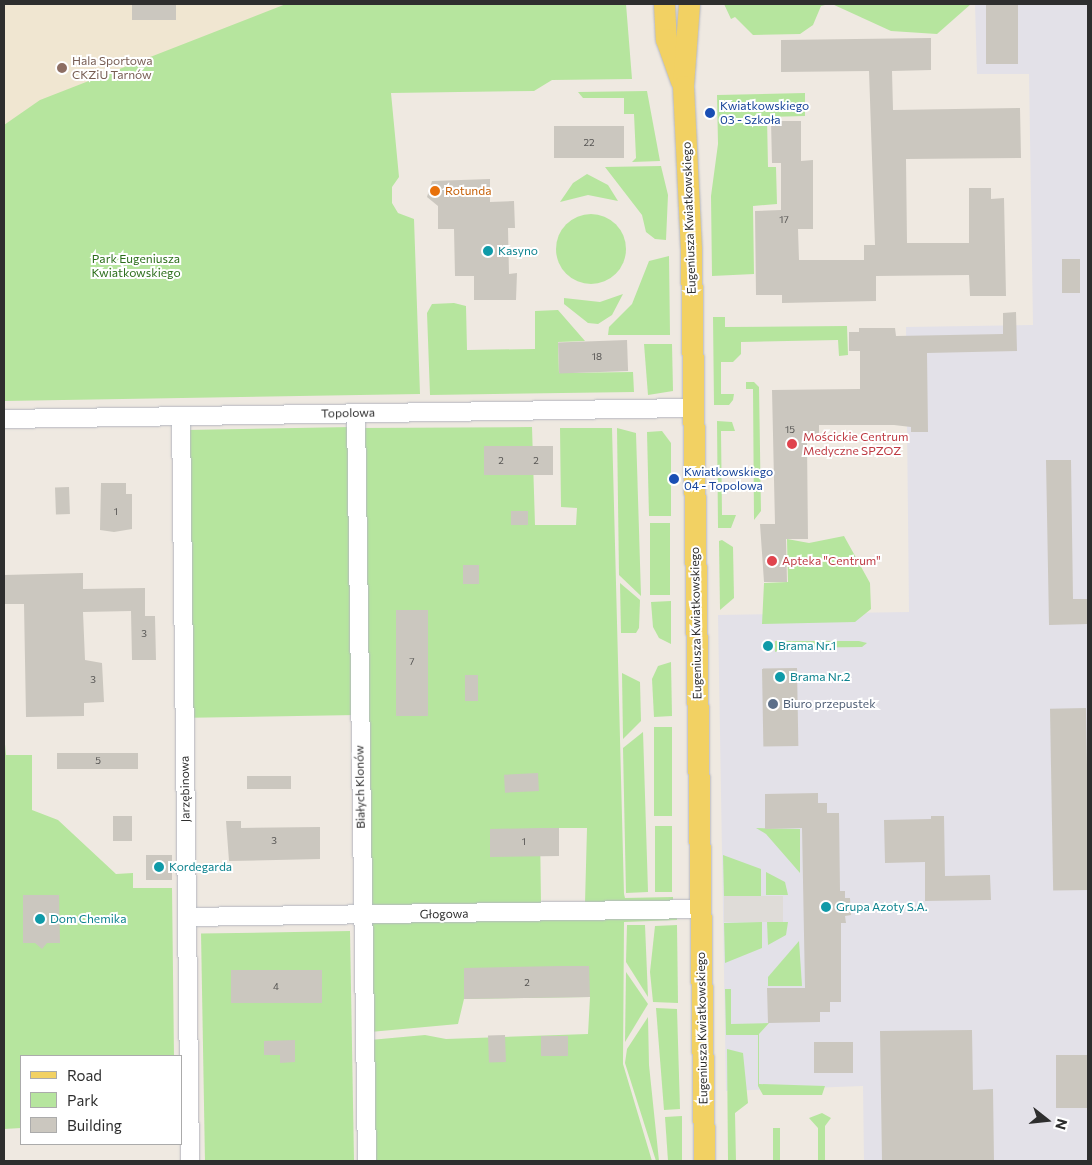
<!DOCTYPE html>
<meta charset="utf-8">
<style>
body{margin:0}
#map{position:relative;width:1092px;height:1165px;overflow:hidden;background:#efe9e1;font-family:Commissioner,sans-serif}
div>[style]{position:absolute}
.industrial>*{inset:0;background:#e3e1e8}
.education>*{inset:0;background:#f0e6d1}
.green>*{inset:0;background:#b6e59e;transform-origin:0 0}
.round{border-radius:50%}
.plaza>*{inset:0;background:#dfdcd8;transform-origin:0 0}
.building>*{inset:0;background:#cbc7bf;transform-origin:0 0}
.roads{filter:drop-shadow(0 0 1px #b4b7c1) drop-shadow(0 0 1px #b4b7c1)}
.minor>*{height:18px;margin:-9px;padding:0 9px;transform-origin:9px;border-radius:9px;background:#fff}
.major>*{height:21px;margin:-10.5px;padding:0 10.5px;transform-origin:10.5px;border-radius:10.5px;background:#f2d163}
.dots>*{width:14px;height:14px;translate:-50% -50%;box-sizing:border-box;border:2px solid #fff;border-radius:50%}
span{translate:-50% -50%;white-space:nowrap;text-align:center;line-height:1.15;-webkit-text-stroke:4px #fff;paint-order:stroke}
.number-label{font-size:10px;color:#555452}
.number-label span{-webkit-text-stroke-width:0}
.education-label{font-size:12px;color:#785e54}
.left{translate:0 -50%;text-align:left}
.transit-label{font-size:12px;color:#164399}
.food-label{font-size:12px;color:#c56008}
.street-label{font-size:12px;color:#2e2e2e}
.culture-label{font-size:12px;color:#0d838f}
.park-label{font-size:12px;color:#2c6e1b}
.health-label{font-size:12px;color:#be3a42}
.service-label{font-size:12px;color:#4e5e75}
.frame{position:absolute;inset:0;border:5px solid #2e2e2e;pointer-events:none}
.legend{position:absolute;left:20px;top:1055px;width:162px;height:90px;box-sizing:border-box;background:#fff;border:1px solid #ababab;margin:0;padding:6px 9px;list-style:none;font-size:15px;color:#2e2e2e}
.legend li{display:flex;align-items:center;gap:10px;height:25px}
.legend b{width:25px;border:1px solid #ababab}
.north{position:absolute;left:1022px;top:1095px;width:50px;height:50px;-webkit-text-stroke:4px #fff;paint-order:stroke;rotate:106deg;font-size:14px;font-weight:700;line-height:20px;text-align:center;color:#2e2e2e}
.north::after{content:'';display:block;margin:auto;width:18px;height:22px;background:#2e2e2e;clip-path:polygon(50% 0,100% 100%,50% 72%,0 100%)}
</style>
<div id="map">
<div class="industrial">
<i style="clip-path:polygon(975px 4px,1088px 4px,1088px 1161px,864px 1161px,863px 1086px,726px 1091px,718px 615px,909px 612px,906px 327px,1033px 325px,1029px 74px,977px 74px)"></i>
</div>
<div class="education">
<i style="clip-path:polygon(4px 4px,286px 4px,4px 125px)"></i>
</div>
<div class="green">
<i style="clip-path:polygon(286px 4px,626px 4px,632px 79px,552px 80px,534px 91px,391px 93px,399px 177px,392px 187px,392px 203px,398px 213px,414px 219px,420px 394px,4px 401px,4px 125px,40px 100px)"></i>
<i style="clip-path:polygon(724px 4px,829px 4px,821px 6px,813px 25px,800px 34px,753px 35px,735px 17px,731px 19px)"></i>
<i style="clip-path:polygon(832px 4px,971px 4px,937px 34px,891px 31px)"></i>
<i style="clip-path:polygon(647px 91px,660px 161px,632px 162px,636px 158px,634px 114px,624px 114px,624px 98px,583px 98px,578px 92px)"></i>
<i style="clip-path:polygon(805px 93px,805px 116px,767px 117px,768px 167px,776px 167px,777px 204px,753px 206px,754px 274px,712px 276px,711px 196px,718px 144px,717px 95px)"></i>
<i style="clip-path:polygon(661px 166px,668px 195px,666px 240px,655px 239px,646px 232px,642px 215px,605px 167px)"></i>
<i style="clip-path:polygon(587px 174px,608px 185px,618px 201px,588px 195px,560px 202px,573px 183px)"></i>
<i class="round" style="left:556px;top:214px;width:70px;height:70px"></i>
<i style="clip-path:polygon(669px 256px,670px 335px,608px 335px,609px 327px,632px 304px,649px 261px)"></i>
<i style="clip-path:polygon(623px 294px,612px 315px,598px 324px,588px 323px,564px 304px,564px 298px,600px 302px)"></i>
<i style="clip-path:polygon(454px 303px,466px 306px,467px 350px,535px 349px,535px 311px,558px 310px,585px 341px,558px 342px,559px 373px,633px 372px,634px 392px,430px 395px,427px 313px,432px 304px)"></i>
<i style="clip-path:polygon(713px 317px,725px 317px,725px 327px,847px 326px,848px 355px,839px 356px,838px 340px,741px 342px,741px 354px,733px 362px,721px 362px,721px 394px,734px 394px,733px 400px,729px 405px,714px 405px)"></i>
<i style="clip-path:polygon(644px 344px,672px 344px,673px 391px,648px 395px)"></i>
<i style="clip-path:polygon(746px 382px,754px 382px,759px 387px,761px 511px,754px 520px,753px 389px,746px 389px)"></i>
<i style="clip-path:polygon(717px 421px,732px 422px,735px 431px,721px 431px,722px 515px,736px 515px,731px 528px,718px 528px)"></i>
<i style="left:351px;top:427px;width:288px;height:165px;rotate:89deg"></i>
<i style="clip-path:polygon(532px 427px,535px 525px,576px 525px,577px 508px,561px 507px,560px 428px,612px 428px,624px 894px,625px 898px,673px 897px,673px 901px,585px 903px,587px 828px,540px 828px,541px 904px,369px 908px,360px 428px)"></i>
<i style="clip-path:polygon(617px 428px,636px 433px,641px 596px,619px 575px)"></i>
<i style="clip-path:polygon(662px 431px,671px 443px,671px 516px,649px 516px,647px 432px)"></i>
<i style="left:650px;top:523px;width:20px;height:72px"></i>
<i style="clip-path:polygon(844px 536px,870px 583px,871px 609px,855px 622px,762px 624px,764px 583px,788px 582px,787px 539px,809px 543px)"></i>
<i style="clip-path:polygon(722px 540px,733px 547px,734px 598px,720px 610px,719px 541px)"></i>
<i style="clip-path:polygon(620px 583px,640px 600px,639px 628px,636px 633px,621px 633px)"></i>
<i style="clip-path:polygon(671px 601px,671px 644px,659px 638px,653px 627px,651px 602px)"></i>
<i style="clip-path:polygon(775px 641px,859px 641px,867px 643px,862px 647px,785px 648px,775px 652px)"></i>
<i style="clip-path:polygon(671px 662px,672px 716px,654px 717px,652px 679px,658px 666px)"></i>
<i style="clip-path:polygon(622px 673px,640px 682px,641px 721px,623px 739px)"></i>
<i style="left:654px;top:727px;width:18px;height:89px"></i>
<i style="clip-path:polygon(643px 732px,648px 892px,626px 893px,623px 748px)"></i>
<i style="clip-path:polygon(4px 733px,6px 755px,32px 755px,32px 810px,58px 820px,116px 874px,133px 873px,133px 888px,172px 888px,174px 1056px,21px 1056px,21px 1128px,4px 1129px)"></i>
<i style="left:655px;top:826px;width:17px;height:66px"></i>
<i style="clip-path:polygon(756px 828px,800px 829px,800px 873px,766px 834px)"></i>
<i style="clip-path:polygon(723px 855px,761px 869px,761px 896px,724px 897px)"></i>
<i style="clip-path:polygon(766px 872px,785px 882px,788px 895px,766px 895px)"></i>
<i style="clip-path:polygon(677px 916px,677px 920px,624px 922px,623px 1064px,652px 1161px,373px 1161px,370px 1040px,425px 1035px,446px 1039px,588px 1034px,590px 997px,464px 999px,458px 1024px,370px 1032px,368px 922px)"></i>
<i style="clip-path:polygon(762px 922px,762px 948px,725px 963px,724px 923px)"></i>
<i style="clip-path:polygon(767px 922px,788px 922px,786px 935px,768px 945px)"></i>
<i style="clip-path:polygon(627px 925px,645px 925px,648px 997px,626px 962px)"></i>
<i style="clip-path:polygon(677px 925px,678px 1003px,653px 1002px,650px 972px,655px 926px)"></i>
<i style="left:350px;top:931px;width:230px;height:149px;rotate:89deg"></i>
<i style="clip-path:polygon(799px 941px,802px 986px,768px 986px,768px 977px)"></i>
<i style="clip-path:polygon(626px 972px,648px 1004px,625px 1042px)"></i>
<i style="clip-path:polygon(725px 989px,731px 989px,731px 1024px,769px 1023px,759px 1034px,759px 1084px,825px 1086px,822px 1095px,763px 1095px,758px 1086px,758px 1035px,726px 1035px)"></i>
<i style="clip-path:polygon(656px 1008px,677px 1009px,680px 1109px,664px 1110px)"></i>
<i style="clip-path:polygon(648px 1017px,649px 1065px,659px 1161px,656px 1161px,625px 1063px,627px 1049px)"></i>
<i style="clip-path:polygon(727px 1049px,743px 1053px,748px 1103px,735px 1113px,736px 1161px,728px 1161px)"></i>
<i style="clip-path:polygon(822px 1113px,831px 1118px,825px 1126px,825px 1161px,818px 1161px,818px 1128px,809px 1118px)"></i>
<i style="clip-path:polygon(682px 1116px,682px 1161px,668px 1161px,665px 1117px)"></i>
<i style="left:773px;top:1128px;width:7px;height:33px"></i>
</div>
<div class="plaza">
<i style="left:783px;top:896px;width:26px;height:59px;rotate:90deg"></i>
</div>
<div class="building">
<i style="left:132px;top:4px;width:44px;height:16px"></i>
<i style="left:986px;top:4px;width:32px;height:60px"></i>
<i style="clip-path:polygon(931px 38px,931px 70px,892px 71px,893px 110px,1020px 108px,1021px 158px,906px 159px,907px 243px,969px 243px,969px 188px,991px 188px,991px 199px,1004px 198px,1006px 296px,970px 296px,969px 275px,876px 276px,876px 301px,782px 303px,782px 295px,756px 295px,755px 211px,781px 210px,781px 163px,772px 163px,771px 121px,801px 121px,801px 161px,813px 160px,813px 229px,798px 229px,799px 260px,864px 260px,864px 245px,875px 245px,869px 71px,781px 72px,781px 40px)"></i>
<i style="left:624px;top:126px;width:32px;height:70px;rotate:90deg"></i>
<i style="clip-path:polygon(490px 179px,490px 202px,514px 201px,515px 228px,508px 228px,509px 274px,517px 273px,516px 300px,474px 300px,474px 276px,455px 276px,454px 229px,438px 229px,438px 206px,427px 197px,432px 181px)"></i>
<i style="left:1062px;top:259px;width:18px;height:34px"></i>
<i style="clip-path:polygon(1016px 312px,1017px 351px,927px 353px,928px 432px,911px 432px,911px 427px,894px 425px,819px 425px,819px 442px,807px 442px,808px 539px,786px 539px,787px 582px,764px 582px,760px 524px,775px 524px,772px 390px,860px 389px,860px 351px,849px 351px,849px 332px,859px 332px,859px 328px,895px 328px,896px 336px,1003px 334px,1003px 313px)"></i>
<i style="left:627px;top:340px;width:31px;height:69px;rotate:88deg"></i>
<i style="left:553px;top:446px;width:29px;height:69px;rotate:90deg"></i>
<i style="clip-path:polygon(1046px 460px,1071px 460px,1073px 599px,1088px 599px,1088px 624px,1049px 625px)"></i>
<i style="clip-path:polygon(101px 483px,126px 483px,126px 494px,132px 494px,132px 529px,114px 532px,100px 530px)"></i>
<i style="left:69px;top:487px;width:27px;height:14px;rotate:88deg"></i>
<i style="left:511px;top:511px;width:17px;height:14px"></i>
<i style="left:463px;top:565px;width:16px;height:19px"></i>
<i style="clip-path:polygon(83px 573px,83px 589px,145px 588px,145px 616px,155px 616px,156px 660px,132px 660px,131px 611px,83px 612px,85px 660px,102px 663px,104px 702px,84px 703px,84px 716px,26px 717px,24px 604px,4px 604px,4px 575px)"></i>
<i style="left:396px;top:610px;width:32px;height:106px"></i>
<i style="left:797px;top:668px;width:78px;height:35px;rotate:89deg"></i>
<i style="left:465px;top:675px;width:13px;height:26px"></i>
<i style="left:1086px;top:708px;width:182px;height:36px;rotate:89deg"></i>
<i style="left:138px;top:753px;width:16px;height:81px;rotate:90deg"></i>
<i style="left:538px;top:773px;width:18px;height:34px;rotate:87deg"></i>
<i style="left:291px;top:776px;width:13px;height:44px;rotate:90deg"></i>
<i style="clip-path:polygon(818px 793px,818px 803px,827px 803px,827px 813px,839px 813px,840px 891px,845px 891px,845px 898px,850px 898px,851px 915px,845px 916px,846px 923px,841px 923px,841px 1002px,830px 1002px,830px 1012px,820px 1012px,820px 1022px,768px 1023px,767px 988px,805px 988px,802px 828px,765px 829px,765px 794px)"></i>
<i style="left:113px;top:816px;width:19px;height:25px"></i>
<i style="clip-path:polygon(931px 816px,944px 816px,945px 876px,990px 875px,991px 900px,925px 901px,925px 862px,885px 863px,884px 820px,931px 819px)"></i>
<i style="clip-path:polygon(226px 821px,241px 821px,241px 828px,320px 827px,320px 859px,229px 861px)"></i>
<i style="clip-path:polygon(539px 828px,559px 828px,559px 856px,490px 857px,490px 829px)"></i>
<i style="left:146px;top:855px;width:26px;height:25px"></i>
<i style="clip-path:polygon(23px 895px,59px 895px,60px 943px,47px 943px,42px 949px,35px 943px,23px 943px)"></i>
<i style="clip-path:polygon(560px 966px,589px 966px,590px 997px,464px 999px,464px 968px)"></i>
<i style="left:322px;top:970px;width:33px;height:91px;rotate:90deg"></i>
<i style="clip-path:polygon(972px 1030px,973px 1090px,993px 1089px,994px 1161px,882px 1161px,880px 1031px)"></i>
<i style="left:505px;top:1035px;width:27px;height:17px;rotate:88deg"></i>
<i style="left:568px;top:1036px;width:20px;height:27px;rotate:90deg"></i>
<i style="clip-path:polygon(295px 1040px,295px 1062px,280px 1063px,280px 1055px,264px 1055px,264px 1041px)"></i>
<i style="left:814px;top:1042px;width:39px;height:31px"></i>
<i style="left:1056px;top:1055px;width:32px;height:53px"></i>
</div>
<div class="roads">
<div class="minor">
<i style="left:356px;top:413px;width:748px;rotate:89.16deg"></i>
<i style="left:181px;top:416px;width:745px;rotate:89.31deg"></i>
<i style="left:4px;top:419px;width:688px;rotate:-0.92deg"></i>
<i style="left:187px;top:917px;width:514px;rotate:-0.89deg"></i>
</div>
<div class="major">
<i style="left:664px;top:4px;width:35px;rotate:87deg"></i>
<i style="left:666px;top:39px;width:45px;rotate:70.3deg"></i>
<i style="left:689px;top:4px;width:82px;rotate:94.2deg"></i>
<i style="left:683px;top:86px;width:163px;rotate:87.2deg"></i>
<i style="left:691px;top:249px;width:912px;rotate:89.18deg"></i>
</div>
</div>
<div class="dots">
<i style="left:62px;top:68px;background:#8d6e63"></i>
<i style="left:710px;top:113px;background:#1a4fb4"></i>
<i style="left:435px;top:191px;background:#e8710a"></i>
<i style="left:488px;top:251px;background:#0f9aa8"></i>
<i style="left:792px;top:444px;background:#e0444e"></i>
<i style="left:674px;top:479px;background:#1a4fb4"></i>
<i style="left:772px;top:561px;background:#e0444e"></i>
<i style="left:768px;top:646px;background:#0f9aa8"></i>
<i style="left:780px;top:677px;background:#0f9aa8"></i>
<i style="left:773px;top:704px;background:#5c6f8a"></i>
<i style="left:159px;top:867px;background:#0f9aa8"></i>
<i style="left:826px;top:907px;background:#0f9aa8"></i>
<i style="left:40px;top:919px;background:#0f9aa8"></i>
</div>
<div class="number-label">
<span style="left:589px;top:143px">22</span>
<span style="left:784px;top:220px">17</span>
<span style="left:597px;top:357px">18</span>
<span style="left:790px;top:430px">15</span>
<span style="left:501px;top:461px">2</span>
<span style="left:536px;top:461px">2</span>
<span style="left:116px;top:512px">1</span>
<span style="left:144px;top:634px">3</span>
<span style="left:412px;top:662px">7</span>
<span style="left:93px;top:680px">3</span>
<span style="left:98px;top:761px">5</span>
<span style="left:274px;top:841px">3</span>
<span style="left:524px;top:842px">1</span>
<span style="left:527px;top:983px">2</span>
<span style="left:276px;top:987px">4</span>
</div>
<div class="education-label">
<span class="left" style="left:72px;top:68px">Hala Sportowa<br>CKZiU Tarnów</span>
</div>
<div class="transit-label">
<span class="left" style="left:720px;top:113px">Kwiatkowskiego<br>03 - Szkoła</span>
<span class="left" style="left:684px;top:479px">Kwiatkowskiego<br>04 - Topolowa</span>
</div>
<div class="food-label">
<span class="left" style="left:445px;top:191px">Rotunda</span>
</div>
<div class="street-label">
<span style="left:689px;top:218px;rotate:-92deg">Eugeniusza Kwiatkowskiego</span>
<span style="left:348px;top:413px;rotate:-1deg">Topolowa</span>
<span style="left:696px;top:623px;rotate:-91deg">Eugeniusza Kwiatkowskiego</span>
<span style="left:360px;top:787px;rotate:-91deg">Białych Klonów</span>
<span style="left:185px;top:789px;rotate:-91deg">Jarzębinowa</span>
<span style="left:444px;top:914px;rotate:-1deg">Głogowa</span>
<span style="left:702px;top:1028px;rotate:-91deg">Eugeniusza Kwiatkowskiego</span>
</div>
<div class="culture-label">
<span class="left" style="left:498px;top:251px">Kasyno</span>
<span class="left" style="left:778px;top:646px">Brama Nr.1</span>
<span class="left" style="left:790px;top:677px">Brama Nr.2</span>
<span class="left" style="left:169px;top:867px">Kordegarda</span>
<span class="left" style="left:836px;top:907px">Grupa Azoty S.A.</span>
<span class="left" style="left:50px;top:919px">Dom Chemika</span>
</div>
<div class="park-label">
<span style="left:136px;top:266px">Park Eugeniusza<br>Kwiatkowskiego</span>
</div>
<div class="health-label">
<span class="left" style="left:803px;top:444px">Mościckie Centrum<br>Medyczne SPZOZ</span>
<span class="left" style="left:782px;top:561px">Apteka "Centrum"</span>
</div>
<div class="service-label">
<span class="left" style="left:783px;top:704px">Biuro przepustek</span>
</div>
<div class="frame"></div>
<ul class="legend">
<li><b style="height:6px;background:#f2d163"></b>Road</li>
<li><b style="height:14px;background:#b6e59e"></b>Park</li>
<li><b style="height:14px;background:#cbc7bf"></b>Building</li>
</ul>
<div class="north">N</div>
</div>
